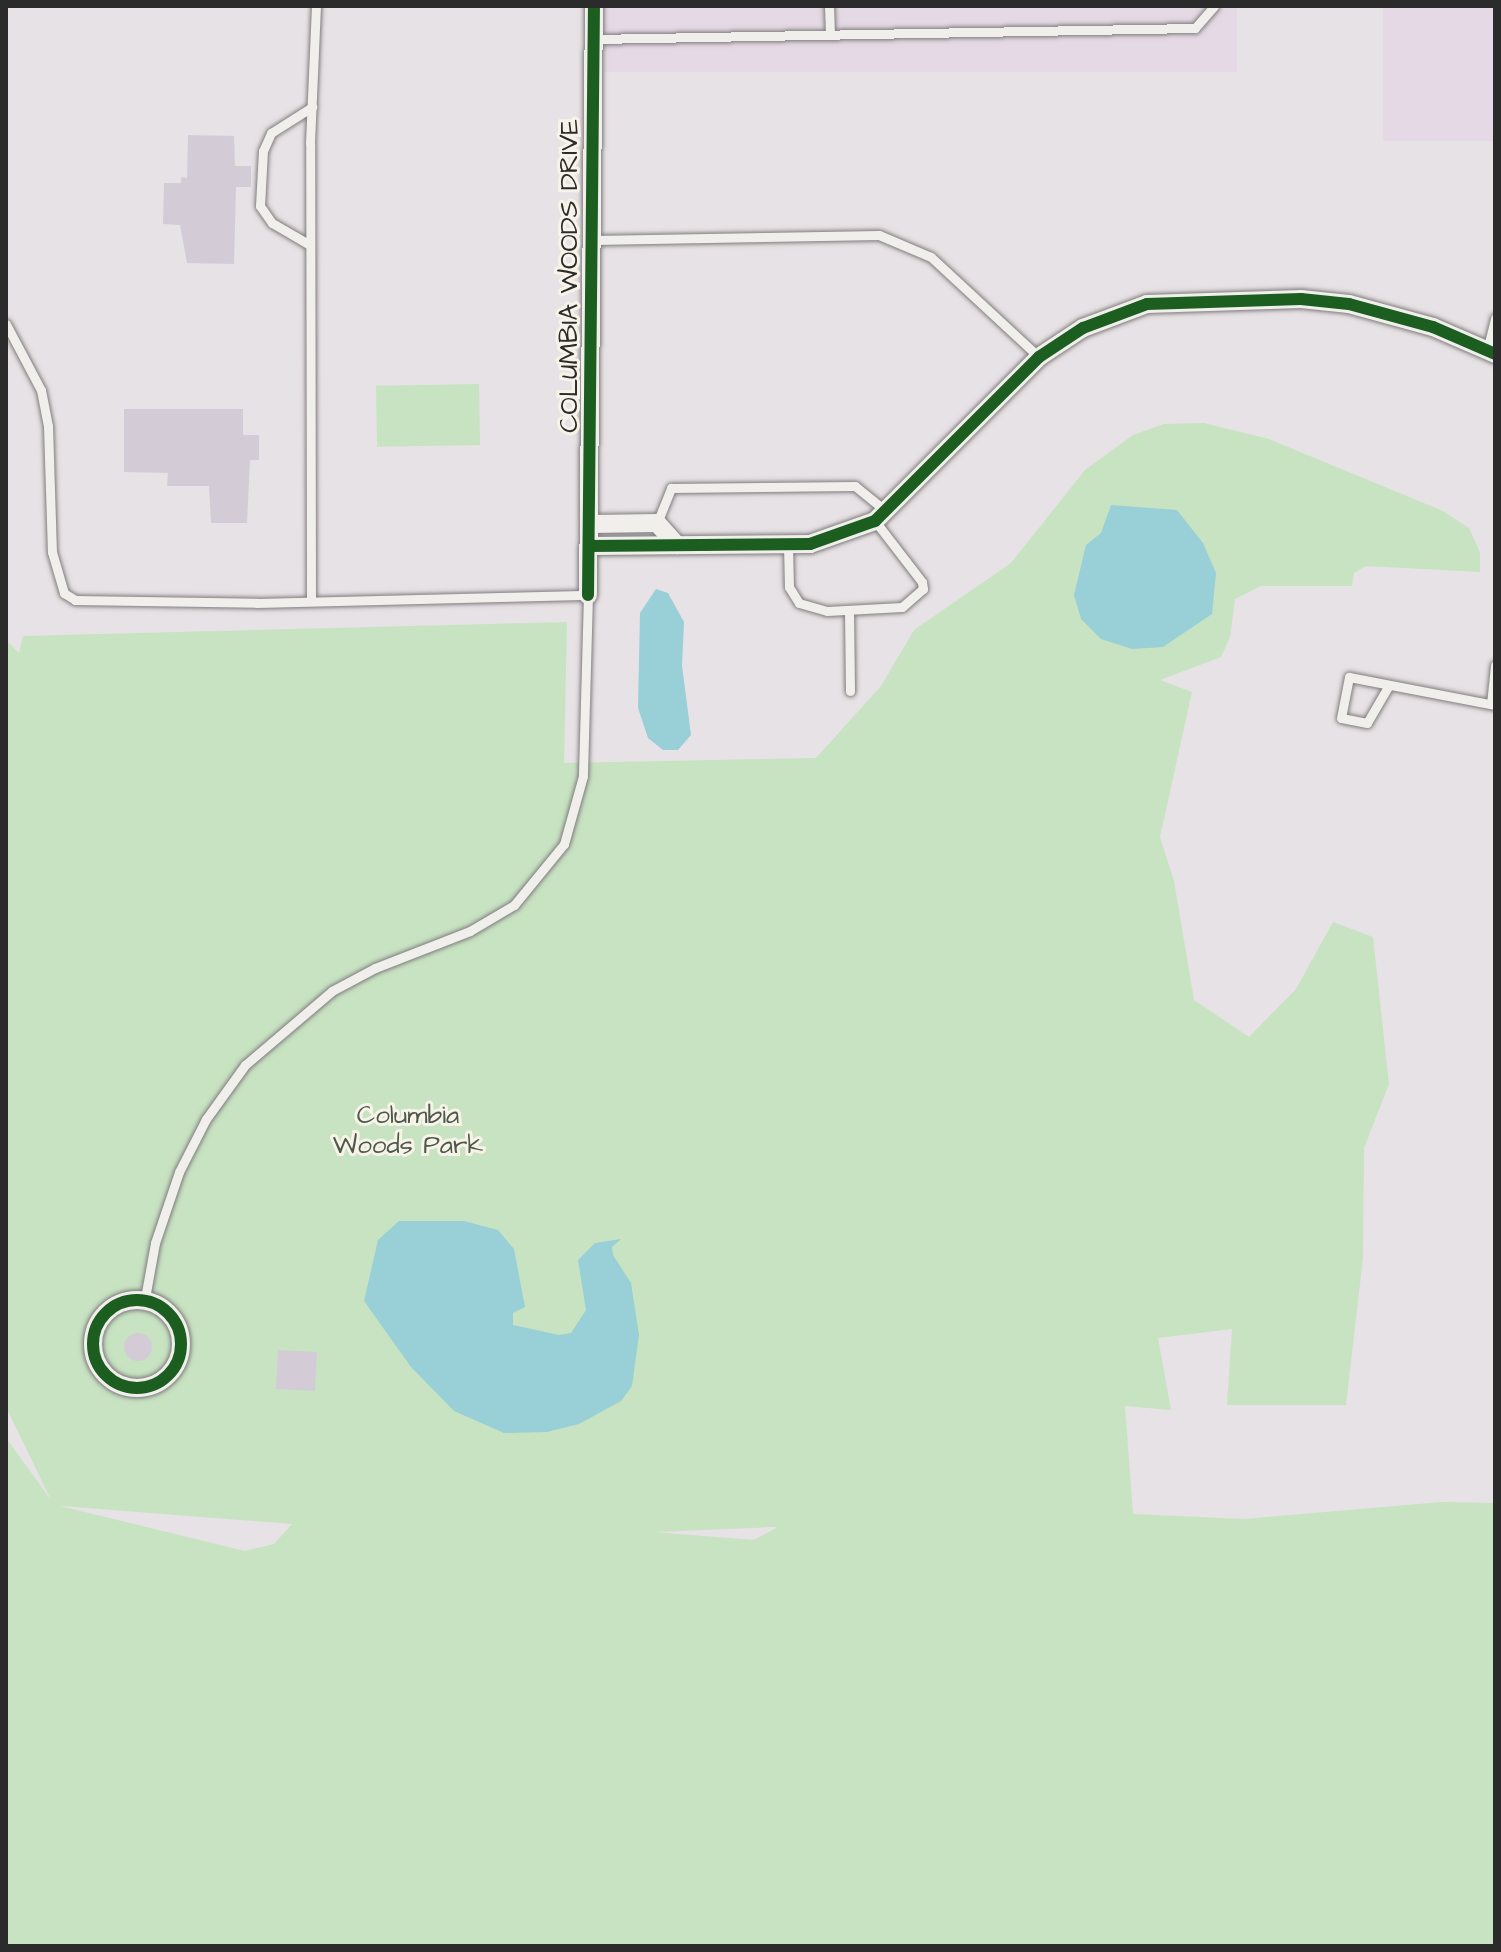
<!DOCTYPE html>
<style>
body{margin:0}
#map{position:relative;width:1501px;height:1952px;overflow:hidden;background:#e7e2e5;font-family:"Architects Daughter",sans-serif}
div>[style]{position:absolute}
.built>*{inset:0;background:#e4d9e4;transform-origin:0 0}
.green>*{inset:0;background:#c7e3c2;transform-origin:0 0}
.water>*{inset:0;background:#99cfd6}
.building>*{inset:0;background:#d3ccd6;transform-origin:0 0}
.round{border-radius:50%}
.roads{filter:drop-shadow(0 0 2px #807d7f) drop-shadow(0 0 2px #807d7f)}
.service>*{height:9px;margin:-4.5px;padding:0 4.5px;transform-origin:4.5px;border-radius:4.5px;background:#f0efec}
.minor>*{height:18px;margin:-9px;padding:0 9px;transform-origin:9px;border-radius:9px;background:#f0efec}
.minor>.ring{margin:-9px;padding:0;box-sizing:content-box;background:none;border:18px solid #f0efec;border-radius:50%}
.cycleway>*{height:12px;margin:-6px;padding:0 6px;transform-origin:6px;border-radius:6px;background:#1b5e20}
.cycleway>.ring{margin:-6px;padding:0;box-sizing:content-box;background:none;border:12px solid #1b5e20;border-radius:50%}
span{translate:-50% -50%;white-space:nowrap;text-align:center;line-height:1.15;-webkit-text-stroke:6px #f7f3e8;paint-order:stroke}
.street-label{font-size:26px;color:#2b2b2b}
.park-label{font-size:26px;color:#4c594a}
.frame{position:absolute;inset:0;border:8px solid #2b2b2b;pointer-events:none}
</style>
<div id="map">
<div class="built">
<i style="left:603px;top:6px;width:634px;height:66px"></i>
<i style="left:1383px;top:6px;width:112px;height:135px"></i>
</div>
<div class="green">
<i style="left:479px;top:384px;width:61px;height:103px;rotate:89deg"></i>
<i style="clip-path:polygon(evenodd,1204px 423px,1269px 439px,1443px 511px,1469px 528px,1480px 552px,1480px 572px,1366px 566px,1354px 573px,1352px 586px,1261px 586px,1235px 599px,1230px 637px,1221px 657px,1160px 680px,1192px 692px,1160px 837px,1174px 881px,1194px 1000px,1249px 1037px,1296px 989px,1333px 922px,1373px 937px,1389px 1084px,1364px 1148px,1363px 1258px,1346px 1405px,1227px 1405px,1232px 1329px,1158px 1338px,1171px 1410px,1125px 1406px,1133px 1514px,1244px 1519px,1441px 1502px,1495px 1503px,1495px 1946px,6px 1945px,6px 1438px,51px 1500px,6px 1407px,6px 640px,19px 653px,23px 636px,567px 622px,564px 763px,816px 758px,881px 686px,914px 630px,1011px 563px,1085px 470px,1133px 435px,1164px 424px,1204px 423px,60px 1506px,61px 1506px,292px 1524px,274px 1544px,245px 1551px,60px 1506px,1204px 423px,776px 1528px,754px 1540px,654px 1532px,776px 1527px,776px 1528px)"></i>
</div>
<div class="water">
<i style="clip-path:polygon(1111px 505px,1177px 510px,1203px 543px,1216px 573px,1212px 614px,1163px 647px,1132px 649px,1101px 639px,1081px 619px,1074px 595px,1086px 545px,1101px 533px)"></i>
<i style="clip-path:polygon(656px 589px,668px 593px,684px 622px,682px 666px,691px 735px,678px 750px,663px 750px,648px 738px,638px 708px,640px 613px)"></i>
<i style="clip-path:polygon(399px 1221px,464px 1221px,498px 1230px,514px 1249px,525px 1307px,513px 1313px,513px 1325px,559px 1335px,571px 1333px,586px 1310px,578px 1260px,595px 1243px,621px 1239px,612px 1247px,613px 1255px,631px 1283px,639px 1335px,632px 1386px,621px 1401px,579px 1424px,547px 1432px,504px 1433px,454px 1411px,411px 1367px,364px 1301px,378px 1240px)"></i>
</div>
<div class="building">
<i style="clip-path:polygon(188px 135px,234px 136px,235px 166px,251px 166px,251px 187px,236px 187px,234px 264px,187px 263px,180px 225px,163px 224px,164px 183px,181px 183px,181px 177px,187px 178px)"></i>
<i style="clip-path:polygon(124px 409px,243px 409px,243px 435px,259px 435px,259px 460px,250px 460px,247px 523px,211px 523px,209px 486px,167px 486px,168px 473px,124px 472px)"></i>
<i class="round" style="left:124px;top:1333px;width:28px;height:28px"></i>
<i style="left:278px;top:1350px;width:39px;height:39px;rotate:3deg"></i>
</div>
<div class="roads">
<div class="service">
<i style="left:829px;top:6px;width:29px;rotate:88deg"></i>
<i style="left:594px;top:39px;width:601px;rotate:-1.05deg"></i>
<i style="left:1195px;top:28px;width:29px;rotate:-49deg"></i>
<i style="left:593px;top:240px;width:286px;rotate:-1deg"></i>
<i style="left:879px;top:235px;width:56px;rotate:22.9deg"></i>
<i style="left:931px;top:257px;width:147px;rotate:42.8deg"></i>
<i style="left:310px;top:245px;width:44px;rotate:-149.9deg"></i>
<i style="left:272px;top:223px;width:21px;rotate:-125deg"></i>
<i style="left:260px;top:206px;width:55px;rotate:-86.9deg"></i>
<i style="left:263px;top:151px;width:20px;rotate:-66deg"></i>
<i style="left:271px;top:133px;width:49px;rotate:-32.4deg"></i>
<i style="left:6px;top:324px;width:75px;rotate:62.1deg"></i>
<i style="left:41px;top:390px;width:37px;rotate:79deg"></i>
<i style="left:48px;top:426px;width:126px;rotate:88.2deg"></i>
<i style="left:52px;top:552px;width:43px;rotate:73.7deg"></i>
<i style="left:64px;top:593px;width:13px;rotate:32deg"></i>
<i style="left:75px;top:600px;width:182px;rotate:0.9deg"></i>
<i style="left:257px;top:603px;width:331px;rotate:-1.4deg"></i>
<i style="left:588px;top:595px;width:181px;rotate:91.6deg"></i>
<i style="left:583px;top:776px;width:71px;rotate:105.6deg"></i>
<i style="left:564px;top:844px;width:79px;rotate:129.3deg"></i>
<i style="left:514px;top:905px;width:51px;rotate:149.4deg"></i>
<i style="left:470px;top:931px;width:102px;rotate:158.7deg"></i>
<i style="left:375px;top:968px;width:49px;rotate:151.9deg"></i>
<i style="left:332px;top:991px;width:114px;rotate:139.6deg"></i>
<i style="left:245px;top:1065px;width:67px;rotate:125.8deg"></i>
<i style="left:206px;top:1119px;width:59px;rotate:117deg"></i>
<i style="left:179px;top:1172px;width:75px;rotate:108.7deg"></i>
<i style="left:155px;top:1243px;width:56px;rotate:100.3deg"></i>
<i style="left:1487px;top:351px;width:34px;rotate:-76deg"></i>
<i style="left:657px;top:523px;width:38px;rotate:-68deg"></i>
<i style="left:671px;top:488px;width:184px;rotate:-0.6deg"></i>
<i style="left:855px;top:486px;width:38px;rotate:39deg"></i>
<i style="left:788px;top:544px;width:43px;rotate:88.7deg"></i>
<i style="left:789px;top:587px;width:19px;rotate:58deg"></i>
<i style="left:799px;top:603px;width:29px;rotate:16deg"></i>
<i style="left:827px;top:611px;width:75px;rotate:-3.1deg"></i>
<i style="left:902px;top:607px;width:28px;rotate:-41deg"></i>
<i style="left:923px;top:589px;width:7px;rotate:-98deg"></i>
<i style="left:922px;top:582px;width:77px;rotate:-127.6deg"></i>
<i style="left:311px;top:601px;width:458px;rotate:-90.1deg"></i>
<i style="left:310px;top:143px;width:137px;rotate:-87.5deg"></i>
<i style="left:849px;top:610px;width:81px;rotate:89.3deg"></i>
<i style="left:1389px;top:685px;width:44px;rotate:120.1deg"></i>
<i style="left:1367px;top:723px;width:26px;rotate:-169deg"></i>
<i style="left:1341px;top:718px;width:42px;rotate:-79deg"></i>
<i style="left:1349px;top:677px;width:149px;rotate:10.9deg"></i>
<i style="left:1491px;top:704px;width:39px;rotate:-84deg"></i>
</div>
<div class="minor">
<i style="left:590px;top:524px;width:67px;rotate:-0.9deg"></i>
<i style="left:657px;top:523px;width:30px;rotate:48deg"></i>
<i style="left:589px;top:546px;width:221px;rotate:-0.5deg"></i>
<i style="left:810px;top:544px;width:69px;rotate:-19.5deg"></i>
<i style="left:875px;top:521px;width:232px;rotate:-45deg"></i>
<i style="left:1039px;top:357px;width:53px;rotate:-33.4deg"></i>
<i style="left:1083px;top:328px;width:68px;rotate:-20.6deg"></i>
<i style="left:1147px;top:304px;width:154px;rotate:-1.9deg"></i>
<i style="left:1301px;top:299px;width:48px;rotate:5.9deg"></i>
<i style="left:1349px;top:304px;width:87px;rotate:15.3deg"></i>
<i style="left:1433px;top:327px;width:68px;rotate:23.5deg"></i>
<i style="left:588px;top:595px;width:589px;rotate:-89.42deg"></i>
<i class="ring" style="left:93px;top:1300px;width:70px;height:70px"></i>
</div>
</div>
<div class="cycleway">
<i style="left:589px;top:546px;width:221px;rotate:-0.5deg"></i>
<i style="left:810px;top:544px;width:69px;rotate:-19.5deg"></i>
<i style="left:875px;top:521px;width:232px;rotate:-45deg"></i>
<i style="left:1039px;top:357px;width:53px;rotate:-33.4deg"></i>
<i style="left:1083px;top:328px;width:68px;rotate:-20.6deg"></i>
<i style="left:1147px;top:304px;width:154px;rotate:-1.9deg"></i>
<i style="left:1301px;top:299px;width:48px;rotate:5.9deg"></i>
<i style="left:1349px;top:304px;width:87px;rotate:15.3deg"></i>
<i style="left:1433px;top:327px;width:68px;rotate:23.5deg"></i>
<i style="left:588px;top:595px;width:589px;rotate:-89.42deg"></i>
<i class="ring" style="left:93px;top:1300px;width:76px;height:76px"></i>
</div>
<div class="street-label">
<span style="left:570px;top:276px;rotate:-90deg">COLUMBIA WOODS DRIVE</span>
</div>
<div class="park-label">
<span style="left:408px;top:1131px">Columbia<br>Woods Park</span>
</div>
<div class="frame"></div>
</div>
